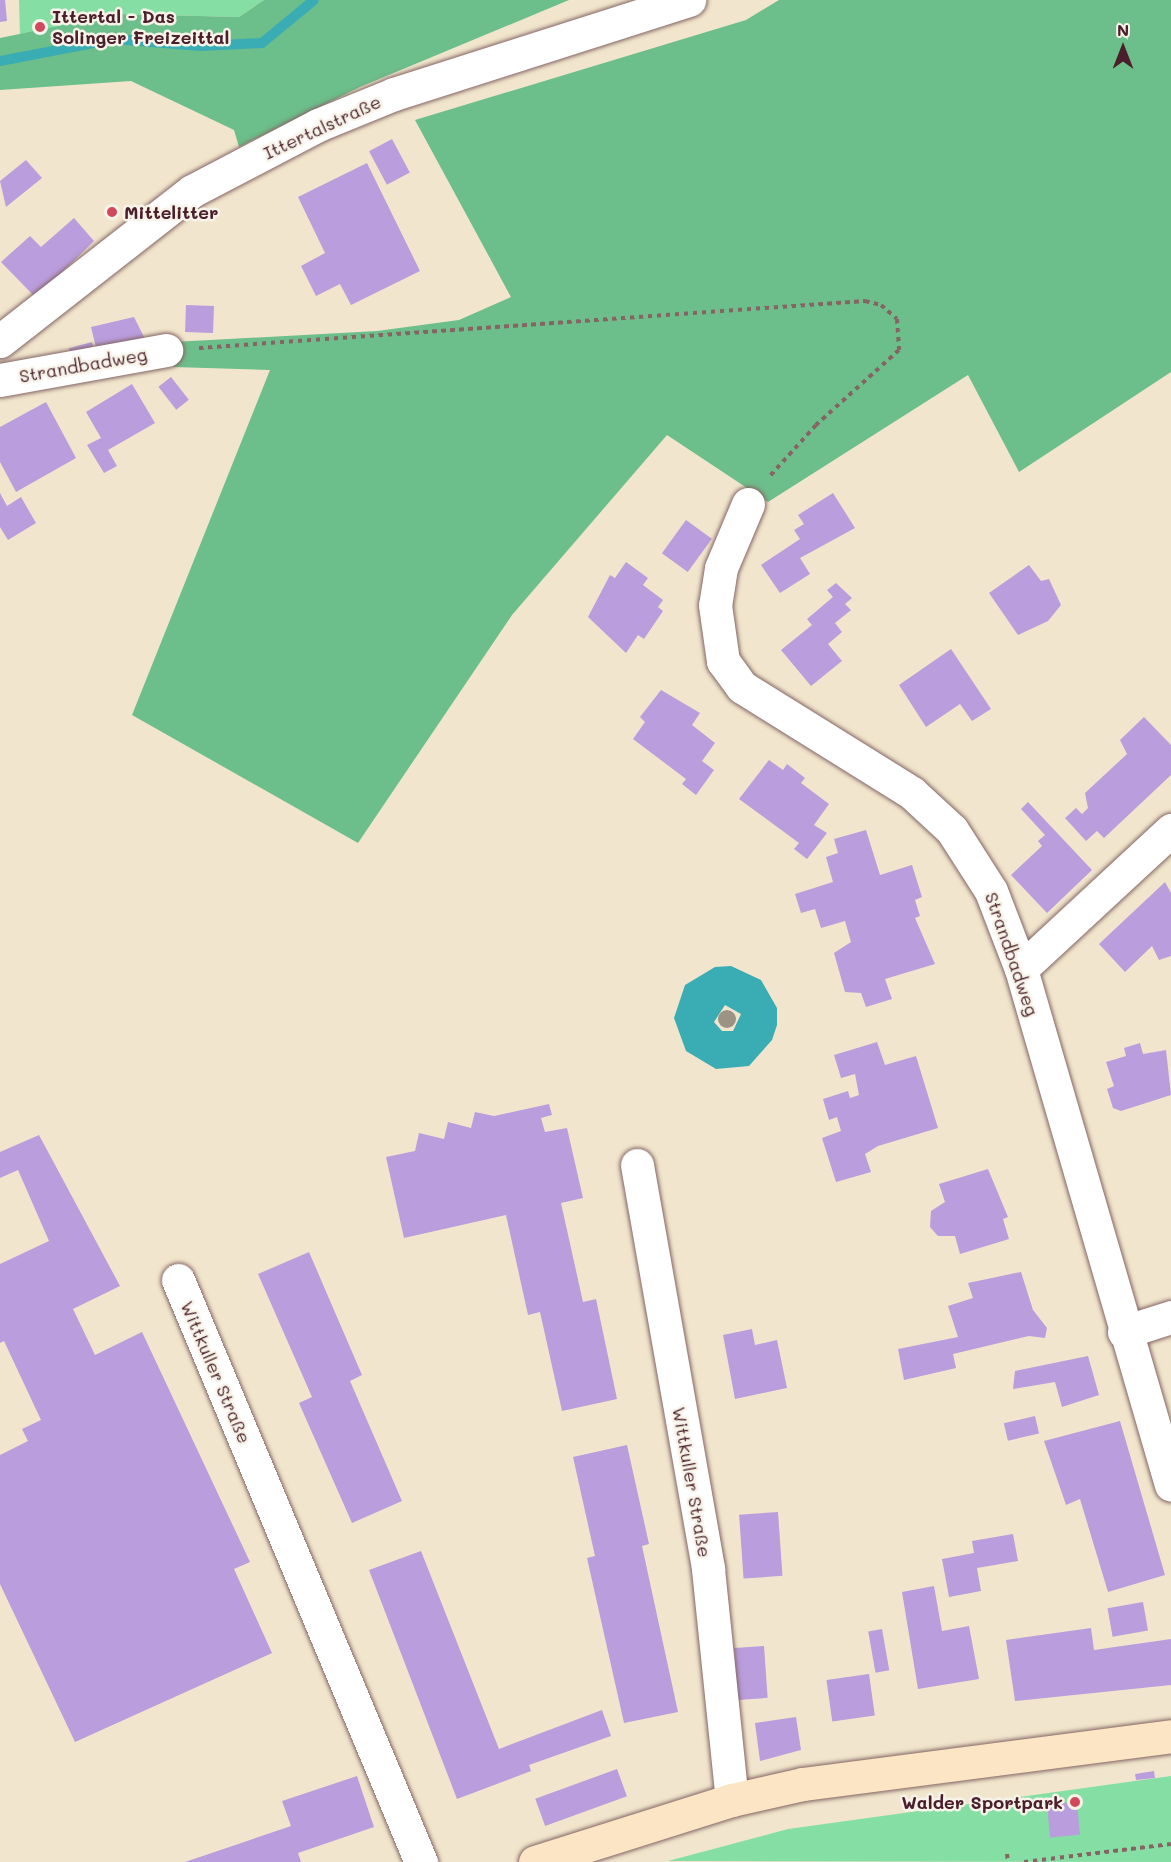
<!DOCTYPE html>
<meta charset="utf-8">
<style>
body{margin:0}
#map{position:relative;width:1171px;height:1862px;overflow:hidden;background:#f1e6cd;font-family:Mali,sans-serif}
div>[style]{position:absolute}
.green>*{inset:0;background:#85dfa4}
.forest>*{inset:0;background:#6cbe8a}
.water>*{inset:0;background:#3aacb3}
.stream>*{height:10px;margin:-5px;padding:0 5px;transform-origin:5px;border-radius:5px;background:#3aacb3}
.building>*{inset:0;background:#b99ddc;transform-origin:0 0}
.path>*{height:4px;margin-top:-2px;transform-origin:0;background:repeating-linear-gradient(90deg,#846564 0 4.5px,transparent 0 9px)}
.roads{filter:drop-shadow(0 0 2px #846564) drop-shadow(0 0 2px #846564)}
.minor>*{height:33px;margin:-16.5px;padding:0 16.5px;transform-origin:16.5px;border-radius:16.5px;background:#fff}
.secondary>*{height:33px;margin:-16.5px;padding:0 16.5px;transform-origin:16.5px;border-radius:16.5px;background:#fce5c4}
.trees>*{width:18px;height:18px;margin:-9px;border-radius:50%;background:#9d9384}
.dots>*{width:16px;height:16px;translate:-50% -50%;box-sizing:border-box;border:3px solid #f7f3e8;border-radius:50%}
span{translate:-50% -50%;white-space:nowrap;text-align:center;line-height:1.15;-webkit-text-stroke:5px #f7f3e8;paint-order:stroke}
.poi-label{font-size:18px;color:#4a1f2b;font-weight:700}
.left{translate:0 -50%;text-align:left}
.right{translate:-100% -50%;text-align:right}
.street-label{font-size:18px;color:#4a1f2b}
.north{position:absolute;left:1093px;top:18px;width:60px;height:60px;-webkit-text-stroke:4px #f7f3e8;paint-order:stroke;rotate:0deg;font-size:16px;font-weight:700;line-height:24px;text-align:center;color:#4a1f2b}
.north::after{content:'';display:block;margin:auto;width:21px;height:27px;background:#4a1f2b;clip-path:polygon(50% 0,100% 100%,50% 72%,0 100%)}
</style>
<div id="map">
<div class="green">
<i style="clip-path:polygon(19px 0,264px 0,239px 17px,118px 14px,20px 37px)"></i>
<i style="clip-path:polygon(1171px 1776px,1171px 1862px,668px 1861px,788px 1829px)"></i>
</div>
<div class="forest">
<i style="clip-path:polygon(264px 0,569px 0,360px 87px,239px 147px,234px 130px,131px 81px,0 90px,0 38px,118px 14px,239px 17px)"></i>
<i style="clip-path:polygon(779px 0,1171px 0,1171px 372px,1019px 472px,968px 375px,768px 502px,667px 435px,512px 615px,358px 843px,132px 715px,270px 370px,173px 367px,173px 342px,377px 331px,459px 320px,511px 297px,415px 120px,746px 20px)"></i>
</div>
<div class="water">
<i style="clip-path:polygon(evenodd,731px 966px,761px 980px,777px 1008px,777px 1025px,772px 1040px,749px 1066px,716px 1069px,686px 1051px,674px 1018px,685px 985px,715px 967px,731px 966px,725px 1005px,741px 1014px,733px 1031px,722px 1031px,714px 1022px,725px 1005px)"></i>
</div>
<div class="stream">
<i style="left:0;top:61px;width:116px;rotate:-10.9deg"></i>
<i style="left:114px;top:39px;width:87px;rotate:4.6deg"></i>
<i style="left:201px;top:46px;width:61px;rotate:-2.8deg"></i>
<i style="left:262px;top:43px;width:67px;rotate:-39.6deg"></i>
</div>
<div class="building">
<i style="clip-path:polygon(0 0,5px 0,7px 21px,0 22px)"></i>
<i style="left:392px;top:139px;width:38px;height:26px;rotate:62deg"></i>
<i style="clip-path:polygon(26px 160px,42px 178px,6px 207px,0 181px)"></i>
<i style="clip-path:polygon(367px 163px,420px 271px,351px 305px,340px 284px,316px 296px,301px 266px,325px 253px,298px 197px)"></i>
<i style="clip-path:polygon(74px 218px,94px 241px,36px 298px,1px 262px,30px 236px,41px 247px)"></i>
<i style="left:186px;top:305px;width:28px;height:27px;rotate:2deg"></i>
<i style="clip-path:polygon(134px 317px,146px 341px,97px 352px,91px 327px)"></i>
<i style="left:92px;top:342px;width:11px;height:24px;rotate:75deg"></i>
<i style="left:171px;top:377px;width:29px;height:16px;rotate:52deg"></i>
<i style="clip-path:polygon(132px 384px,155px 423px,108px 450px,117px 466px,104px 473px,87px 445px,101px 438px,86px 412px)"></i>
<i style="clip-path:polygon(46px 402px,76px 458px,16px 492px,0 462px,0 427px)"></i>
<i style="clip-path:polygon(0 493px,7px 506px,21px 497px,36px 523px,8px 540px,0 527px)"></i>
<i style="clip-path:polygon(833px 493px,855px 528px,800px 558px,810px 574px,780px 593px,761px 565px,800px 539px,794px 530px,804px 524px,798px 515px)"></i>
<i style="left:686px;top:520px;width:32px;height:41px;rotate:36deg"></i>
<i style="clip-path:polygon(626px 562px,648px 578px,643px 585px,663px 600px,658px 607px,663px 611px,644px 639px,638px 635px,626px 653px,588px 617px,610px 575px,615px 578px)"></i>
<i style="clip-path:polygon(1029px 565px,1041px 581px,1049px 579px,1061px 605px,1048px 621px,1018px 635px,989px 593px)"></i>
<i style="clip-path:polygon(836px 583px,852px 598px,845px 604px,851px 610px,835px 623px,842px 632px,828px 644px,842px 661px,811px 686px,781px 650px,812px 625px,807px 619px,833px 597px,827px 590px)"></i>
<i style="clip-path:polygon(951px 649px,991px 709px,972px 721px,960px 704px,926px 727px,899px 685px)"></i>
<i style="clip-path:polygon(661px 690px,700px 713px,692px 725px,715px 743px,702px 761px,714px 770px,696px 795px,682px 784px,686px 779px,633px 739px,645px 722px,640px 717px)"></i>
<i style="clip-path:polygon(1144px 717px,1171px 745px,1171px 775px,1104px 838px,1097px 831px,1086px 841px,1065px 818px,1076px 808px,1082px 814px,1088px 808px,1085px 793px,1127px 754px,1120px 740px)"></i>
<i style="clip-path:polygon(769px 760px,783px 770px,787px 764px,805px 778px,801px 783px,829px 804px,814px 825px,827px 833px,807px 859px,794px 849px,799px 843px,739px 799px)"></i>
<i style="clip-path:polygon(1028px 802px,1092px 870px,1047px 913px,1011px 875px,1042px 846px,1038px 841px,1045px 835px,1021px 809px)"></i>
<i style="clip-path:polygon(866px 830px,880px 875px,912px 865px,922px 897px,915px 900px,920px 916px,915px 918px,935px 964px,885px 979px,892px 999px,866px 1007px,861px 993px,845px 992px,834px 953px,851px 942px,845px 921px,821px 928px,815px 909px,801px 913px,795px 894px,833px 882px,826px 857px,838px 853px,834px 839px)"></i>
<i style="clip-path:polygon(1165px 882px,1171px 893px,1171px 956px,1159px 960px,1152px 946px,1125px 972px,1099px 944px)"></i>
<i style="clip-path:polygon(877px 1042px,885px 1065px,916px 1056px,938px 1128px,878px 1146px,865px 1154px,871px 1172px,836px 1182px,822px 1138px,841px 1131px,837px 1117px,829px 1120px,823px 1099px,848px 1091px,850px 1098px,859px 1095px,855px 1074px,841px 1078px,834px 1055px)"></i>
<i style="clip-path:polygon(1140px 1043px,1143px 1054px,1166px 1050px,1171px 1095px,1121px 1111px,1113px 1108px,1107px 1089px,1114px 1086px,1106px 1062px,1126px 1056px,1124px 1048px)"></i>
<i style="clip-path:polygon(549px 1104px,552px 1115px,541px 1118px,545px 1132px,567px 1128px,583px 1198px,561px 1203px,583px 1302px,596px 1299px,617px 1399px,562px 1411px,540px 1312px,528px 1315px,506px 1215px,404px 1238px,386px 1157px,415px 1151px,419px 1133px,444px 1139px,448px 1122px,471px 1128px,475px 1112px,494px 1116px)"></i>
<i style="clip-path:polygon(39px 1135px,120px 1286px,73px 1309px,95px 1355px,142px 1332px,250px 1562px,234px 1569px,272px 1653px,75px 1742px,0 1584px,0 1455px,28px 1441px,22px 1429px,41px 1420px,4px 1341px,0 1343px,0 1264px,49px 1241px,18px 1170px,0 1178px,0 1152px)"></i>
<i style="clip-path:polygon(988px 1169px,1008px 1217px,1003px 1219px,1009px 1239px,960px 1254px,955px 1236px,938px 1236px,930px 1227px,931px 1211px,945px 1202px,939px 1184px)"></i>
<i style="clip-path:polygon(309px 1252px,362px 1375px,350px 1381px,402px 1501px,352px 1523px,299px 1403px,312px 1397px,258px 1274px)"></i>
<i style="clip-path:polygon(1021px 1272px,1033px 1310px,1047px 1328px,1045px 1338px,1029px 1336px,953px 1354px,956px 1368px,904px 1380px,898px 1349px,958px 1337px,948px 1306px,973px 1298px,968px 1283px)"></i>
<i style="clip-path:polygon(752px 1329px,755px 1345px,777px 1340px,787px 1388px,735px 1399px,723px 1335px)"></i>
<i style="clip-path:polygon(1088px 1356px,1099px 1395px,1062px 1407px,1055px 1382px,1013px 1389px,1015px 1371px)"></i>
<i style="left:1035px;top:1416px;width:18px;height:32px;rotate:77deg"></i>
<i style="clip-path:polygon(1120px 1421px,1165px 1575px,1108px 1592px,1080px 1499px,1066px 1505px,1044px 1441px)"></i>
<i style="clip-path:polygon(627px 1445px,649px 1544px,642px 1546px,678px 1712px,624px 1723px,587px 1558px,595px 1556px,573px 1457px)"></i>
<i style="left:778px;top:1512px;width:64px;height:39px;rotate:86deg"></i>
<i style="clip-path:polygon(1013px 1534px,1018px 1561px,977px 1568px,981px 1591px,949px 1597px,942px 1559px,974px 1553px,972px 1541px)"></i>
<i style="clip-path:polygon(421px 1551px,499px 1749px,602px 1710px,611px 1736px,529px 1765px,531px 1771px,457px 1799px,369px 1570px)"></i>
<i style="clip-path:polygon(934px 1586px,942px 1631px,969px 1626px,979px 1679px,918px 1689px,902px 1592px)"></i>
<i style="left:1143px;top:1602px;width:29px;height:36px;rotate:80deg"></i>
<i style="clip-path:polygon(1091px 1628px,1094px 1650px,1171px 1639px,1171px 1685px,1015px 1701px,1006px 1640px)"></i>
<i style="left:882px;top:1629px;width:42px;height:14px;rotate:80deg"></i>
<i style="left:764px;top:1646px;width:52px;height:30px;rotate:86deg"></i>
<i style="left:869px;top:1674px;width:42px;height:43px;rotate:82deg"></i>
<i style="clip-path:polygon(796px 1717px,801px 1750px,760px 1761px,755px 1723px)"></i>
<i style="left:617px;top:1769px;width:29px;height:87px;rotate:70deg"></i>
<i style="clip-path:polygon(1154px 1771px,1155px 1778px,1136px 1780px,1135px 1774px)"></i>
<i style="clip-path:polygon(357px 1776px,374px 1827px,298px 1853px,301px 1862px,185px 1862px,291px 1826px,282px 1801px)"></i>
<i style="left:1077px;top:1802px;width:33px;height:30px;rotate:85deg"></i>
</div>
<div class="path">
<i style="left:199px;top:348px;width:668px;rotate:-4.04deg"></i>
<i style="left:865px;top:301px;width:16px;rotate:14deg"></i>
<i style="left:881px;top:305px;width:21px;rotate:41deg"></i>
<i style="left:897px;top:319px;width:31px;rotate:86deg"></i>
<i style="left:899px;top:350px;width:112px;rotate:137.9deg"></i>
<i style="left:816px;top:425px;width:70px;rotate:132.1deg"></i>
<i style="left:1007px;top:1854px;width:8px;rotate:83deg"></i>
<i style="left:1024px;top:1862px;width:148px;rotate:-7deg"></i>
</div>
<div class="roads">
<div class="minor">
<i style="left:0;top:341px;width:244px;rotate:-38deg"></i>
<i style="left:192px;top:191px;width:142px;rotate:-27.6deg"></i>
<i style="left:318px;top:125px;width:82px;rotate:-22.2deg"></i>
<i style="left:394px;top:94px;width:310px;rotate:-17.7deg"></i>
<i style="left:0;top:380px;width:169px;rotate:-10.2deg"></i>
<i style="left:748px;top:504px;width:69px;rotate:112.9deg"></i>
<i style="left:721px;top:568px;width:37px;rotate:99deg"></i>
<i style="left:715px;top:605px;width:57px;rotate:81.9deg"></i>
<i style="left:723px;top:661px;width:32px;rotate:54deg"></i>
<i style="left:742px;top:687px;width:200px;rotate:31.9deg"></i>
<i style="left:912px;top:793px;width:54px;rotate:42.8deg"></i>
<i style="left:952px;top:830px;width:72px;rotate:57.4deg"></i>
<i style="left:991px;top:891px;width:84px;rotate:69deg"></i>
<i style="left:1021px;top:969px;width:537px;rotate:73.79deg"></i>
<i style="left:1021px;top:969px;width:205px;rotate:-42.8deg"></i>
<i style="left:637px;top:1165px;width:410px;rotate:80deg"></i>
<i style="left:708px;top:1569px;width:232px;rotate:84.1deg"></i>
<i style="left:178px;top:1280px;width:631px;rotate:67.34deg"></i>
<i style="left:1124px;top:1332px;width:49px;rotate:-17.7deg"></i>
</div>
<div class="secondary">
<i style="left:535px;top:1862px;width:207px;rotate:-17.5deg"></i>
<i style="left:732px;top:1800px;width:73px;rotate:-12.7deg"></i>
<i style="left:803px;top:1784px;width:371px;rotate:-7.4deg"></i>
</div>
</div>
<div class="trees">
<i style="left:727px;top:1019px"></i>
</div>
<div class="dots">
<i style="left:40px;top:27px;background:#d1495b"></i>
<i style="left:112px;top:212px;background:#d1495b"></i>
<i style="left:1075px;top:1802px;background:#d1495b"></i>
</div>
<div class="poi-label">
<span class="left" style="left:52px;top:27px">Ittertal - Das<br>Solinger Freizeittal</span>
<span class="left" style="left:124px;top:212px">Mittelitter</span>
<span class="right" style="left:1063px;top:1802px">Walder Sportpark</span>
</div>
<div class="street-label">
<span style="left:322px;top:127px;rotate:-25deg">Ittertalstraße</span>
<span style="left:83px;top:365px;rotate:-10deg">Strandbadweg</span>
<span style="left:1012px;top:954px;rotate:71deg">Strandbadweg</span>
<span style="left:216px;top:1372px;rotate:67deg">Wittkuller Straße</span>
<span style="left:692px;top:1482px;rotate:80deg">Wittkuller Straße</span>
</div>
<div class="north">N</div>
</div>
